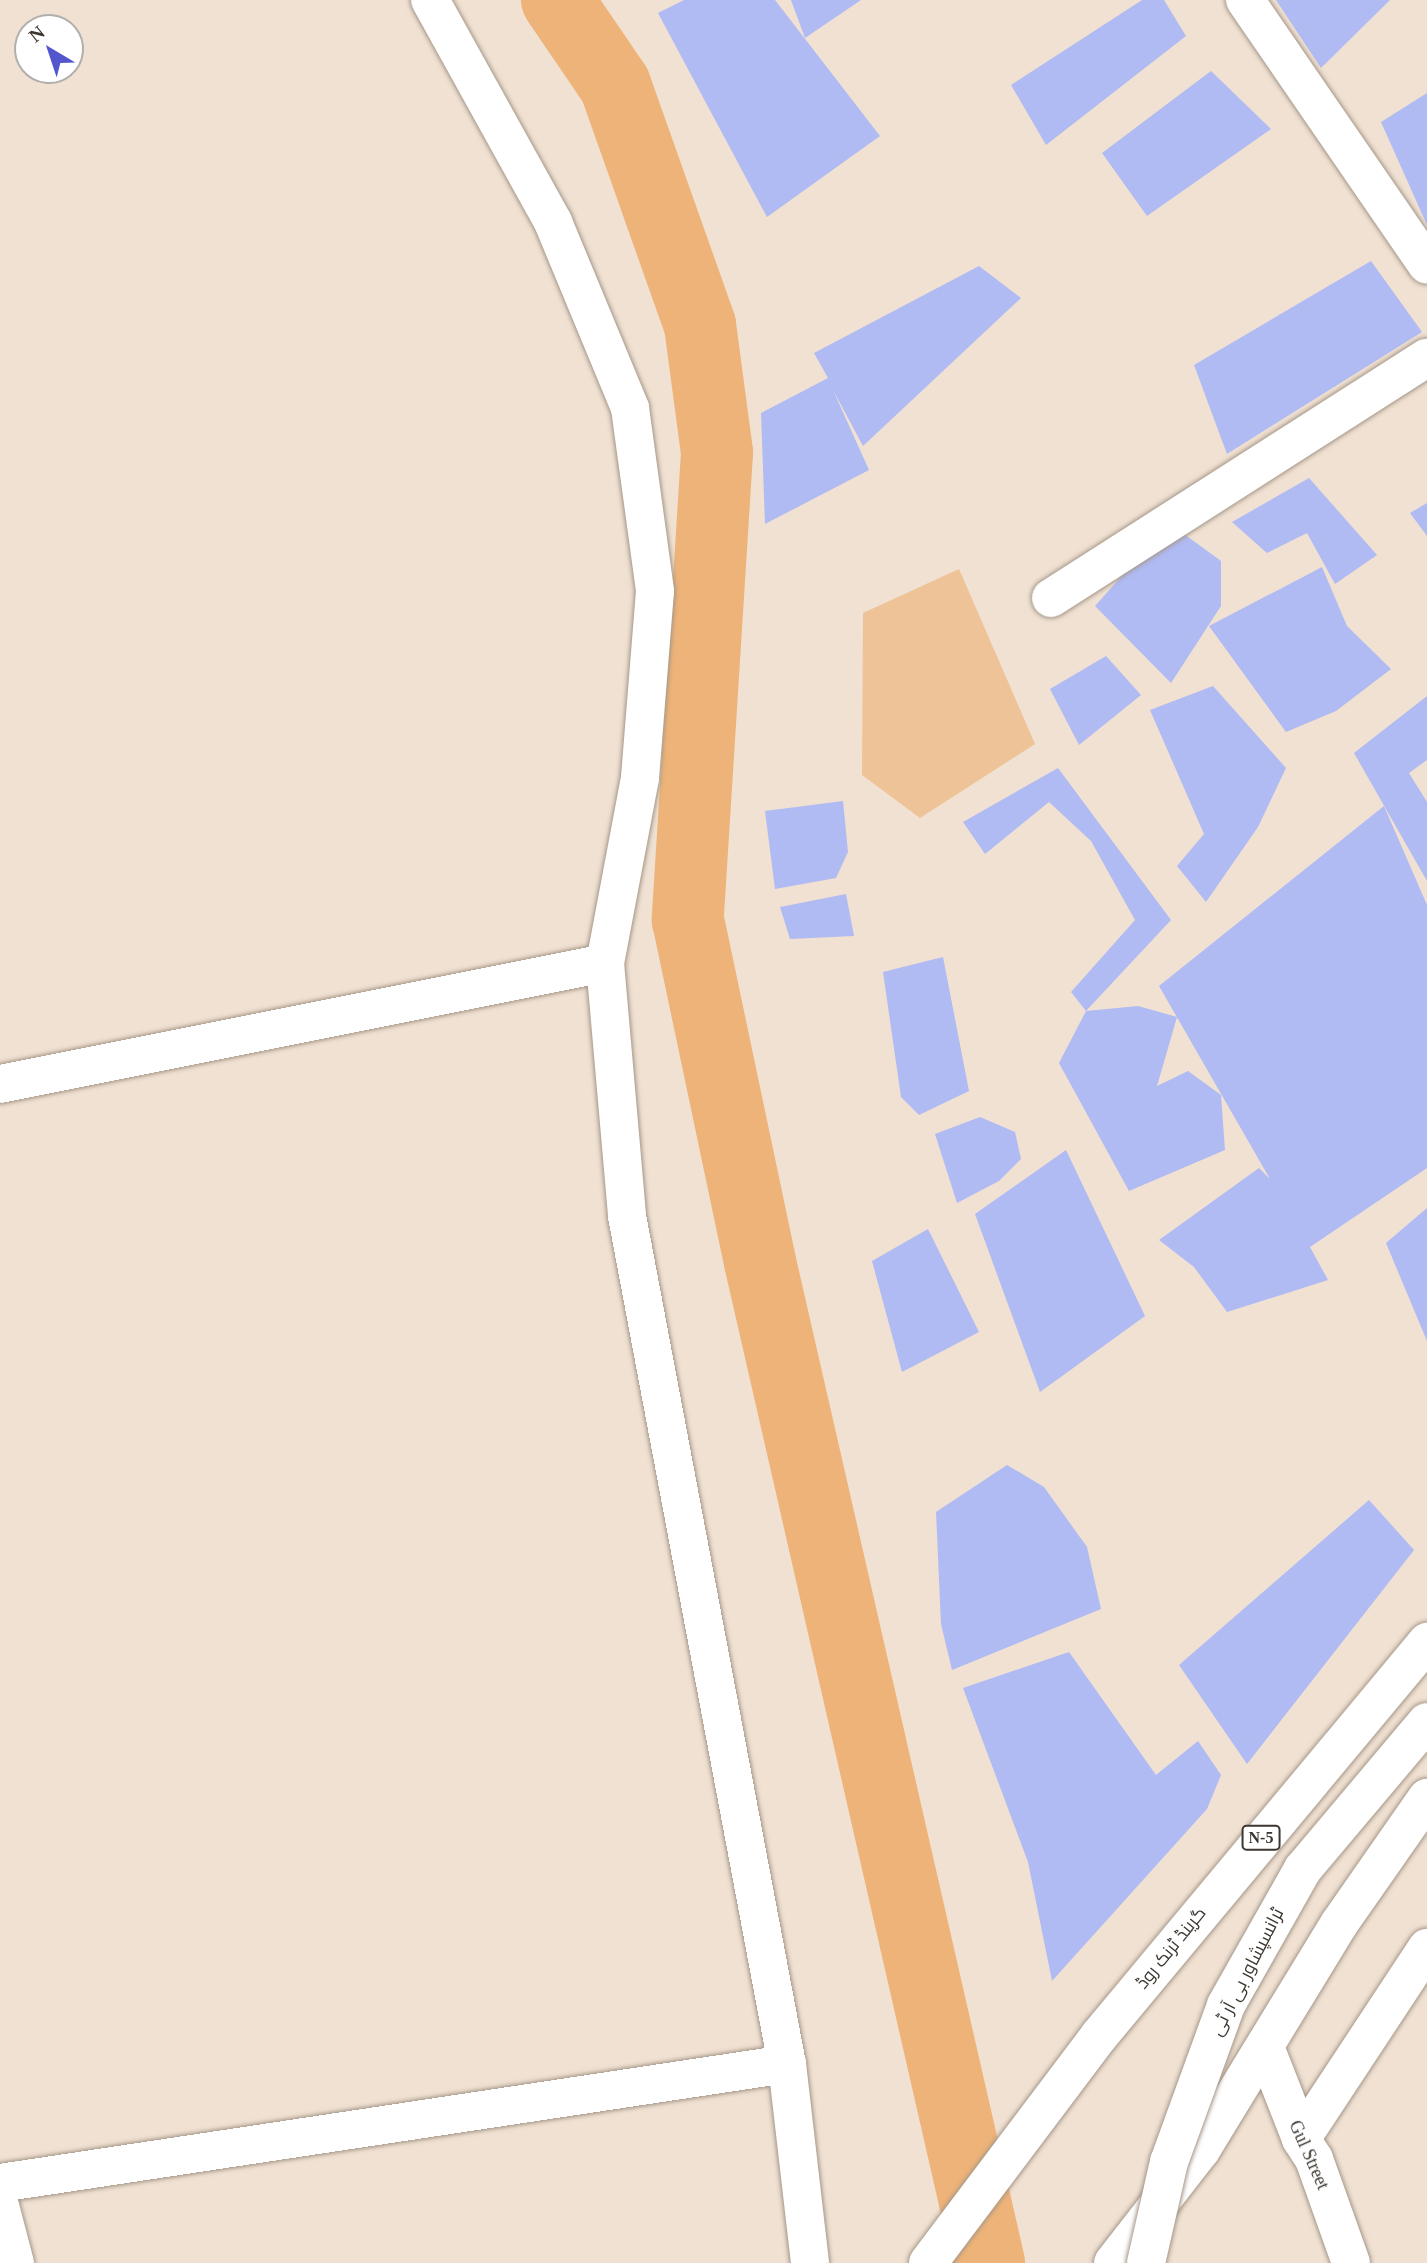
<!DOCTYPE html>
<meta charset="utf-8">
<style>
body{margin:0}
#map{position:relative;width:1427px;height:2263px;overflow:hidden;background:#f0e1d2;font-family:"Times New Roman",Cairo,serif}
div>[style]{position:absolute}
.green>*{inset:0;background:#eec398}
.river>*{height:72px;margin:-36px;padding:0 36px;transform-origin:36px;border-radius:36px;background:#eeb378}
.building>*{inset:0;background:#b0baf3}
.roads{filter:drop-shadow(0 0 2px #a59789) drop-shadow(0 0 2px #a59789)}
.minor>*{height:38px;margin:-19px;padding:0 19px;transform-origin:19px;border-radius:19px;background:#fff}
.highway>*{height:38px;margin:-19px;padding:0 19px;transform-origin:19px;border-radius:19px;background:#fff}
.bridges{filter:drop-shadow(0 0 2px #a59789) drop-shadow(0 0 2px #a59789)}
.minor-bridge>*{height:38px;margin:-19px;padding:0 19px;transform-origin:19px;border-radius:19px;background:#fff}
span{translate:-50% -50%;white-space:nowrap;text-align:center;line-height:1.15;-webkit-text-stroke:5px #fff;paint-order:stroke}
.shield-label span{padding:2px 5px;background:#fff;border:2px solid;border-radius:5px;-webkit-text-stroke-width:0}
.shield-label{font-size:16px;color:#3c3630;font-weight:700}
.street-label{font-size:18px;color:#3c3630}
.north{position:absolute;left:14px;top:14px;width:70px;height:70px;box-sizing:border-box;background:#fff;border:2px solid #b1afac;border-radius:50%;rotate:321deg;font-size:19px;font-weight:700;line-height:28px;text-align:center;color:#3c3630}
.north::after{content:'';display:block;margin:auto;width:24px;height:32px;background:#5257cd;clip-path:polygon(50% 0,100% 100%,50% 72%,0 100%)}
</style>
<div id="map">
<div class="green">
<i style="clip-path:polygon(959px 569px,1035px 744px,920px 818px,862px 775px,863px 613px)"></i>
</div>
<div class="river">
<i style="left:557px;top:0;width:103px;rotate:55.7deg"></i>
<i style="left:615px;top:85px;width:255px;rotate:70.5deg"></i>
<i style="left:700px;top:325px;width:129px;rotate:82.4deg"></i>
<i style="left:717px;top:453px;width:468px;rotate:93.6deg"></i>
<i style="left:688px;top:920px;width:349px;rotate:78.1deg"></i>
<i style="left:760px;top:1262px;width:1027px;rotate:77.11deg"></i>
</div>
<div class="building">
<i style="clip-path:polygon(684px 0,775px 0,880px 136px,767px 217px,658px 13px)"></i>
<i style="clip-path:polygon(791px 0,861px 0,805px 38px)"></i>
<i style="clip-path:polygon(1142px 0,1164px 0,1186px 36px,1046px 145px,1011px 85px)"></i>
<i style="clip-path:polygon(1276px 0,1390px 0,1321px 68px)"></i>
<i style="clip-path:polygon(1211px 71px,1271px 129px,1147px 216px,1102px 153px)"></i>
<i style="clip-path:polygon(1427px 93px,1427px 225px,1381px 122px)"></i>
<i style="clip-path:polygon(1371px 261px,1422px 332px,1227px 454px,1194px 365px)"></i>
<i style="clip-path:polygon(979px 266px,1021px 298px,863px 446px,833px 390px,869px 470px,765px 524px,761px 413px,828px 378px,814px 353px)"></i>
<i style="clip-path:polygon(1309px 478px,1377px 555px,1335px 584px,1307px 533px,1267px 553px,1232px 522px)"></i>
<i style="clip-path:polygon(1427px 503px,1427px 536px,1410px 513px)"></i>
<i style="clip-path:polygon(1169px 523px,1221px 561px,1221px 606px,1171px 683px,1095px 606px)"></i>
<i style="clip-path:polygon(1322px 567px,1347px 626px,1391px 669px,1336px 711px,1286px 732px,1209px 626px)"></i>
<i style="clip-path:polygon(1106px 656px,1141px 695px,1079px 745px,1050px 689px)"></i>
<i style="clip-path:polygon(1213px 686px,1286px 768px,1258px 827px,1206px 902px,1177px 866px,1204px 834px,1150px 710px)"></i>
<i style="clip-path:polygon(1427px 696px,1427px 760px,1409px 773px,1427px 802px,1427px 881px,1354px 753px)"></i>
<i style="clip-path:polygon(1058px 768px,1171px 920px,1086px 1011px,1071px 992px,1135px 920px,1091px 841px,1049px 802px,985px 854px,963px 822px)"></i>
<i style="clip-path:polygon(843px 801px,848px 852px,836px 878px,775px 889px,765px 811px)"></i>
<i style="clip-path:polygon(1384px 806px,1427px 905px,1427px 1168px,1310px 1247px,1328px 1280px,1227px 1312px,1194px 1267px,1159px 1240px,1259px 1168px,1270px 1179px,1159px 986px)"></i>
<i style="clip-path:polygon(846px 894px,854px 936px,790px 939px,780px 907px)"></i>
<i style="clip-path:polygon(943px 957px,969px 1091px,919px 1115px,901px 1097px,883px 972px)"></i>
<i style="clip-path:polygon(1138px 1006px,1177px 1017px,1157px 1086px,1188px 1071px,1221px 1095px,1225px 1150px,1129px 1191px,1059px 1063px,1086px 1011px)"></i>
<i style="clip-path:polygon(980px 1117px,1015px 1132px,1021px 1159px,999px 1181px,957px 1203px,935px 1134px)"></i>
<i style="clip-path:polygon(1066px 1150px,1145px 1316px,1040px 1392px,975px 1214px)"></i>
<i style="clip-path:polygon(1427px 1208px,1427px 1341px,1386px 1243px)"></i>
<i style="clip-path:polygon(928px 1229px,979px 1332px,902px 1372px,872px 1261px)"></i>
<i style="clip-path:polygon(1007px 1465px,1044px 1487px,1087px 1547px,1101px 1609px,952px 1670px,941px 1624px,936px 1512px)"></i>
<i style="clip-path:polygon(1369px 1500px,1414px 1550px,1247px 1764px,1179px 1665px)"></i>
<i style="clip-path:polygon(1069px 1652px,1156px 1775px,1198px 1741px,1221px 1775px,1207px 1809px,1052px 1981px,1028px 1862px,963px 1688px)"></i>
</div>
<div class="roads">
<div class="minor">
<i style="left:430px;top:0;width:254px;rotate:61deg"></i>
<i style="left:553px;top:222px;width:201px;rotate:67.5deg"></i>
<i style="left:630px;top:408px;width:185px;rotate:82.2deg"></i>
<i style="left:655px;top:591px;width:188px;rotate:94.6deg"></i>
<i style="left:640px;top:778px;width:188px;rotate:100.7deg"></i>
<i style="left:605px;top:963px;width:254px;rotate:85deg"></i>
<i style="left:627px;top:1216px;width:863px;rotate:79.32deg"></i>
<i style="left:787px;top:2064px;width:200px;rotate:83.4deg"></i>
<i style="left:1245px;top:0;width:321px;rotate:55.5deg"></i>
<i style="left:1051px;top:598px;width:446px;rotate:-32.6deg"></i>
<i style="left:0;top:1084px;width:617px;rotate:-11.31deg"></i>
<i style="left:1265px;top:2047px;width:99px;rotate:68.6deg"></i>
<i style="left:1301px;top:2139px;width:24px;rotate:57deg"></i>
<i style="left:1314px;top:2159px;width:110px;rotate:70.4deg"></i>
<i style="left:1301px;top:2139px;width:229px;rotate:-56.6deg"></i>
<i style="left:0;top:2183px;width:796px;rotate:-8.6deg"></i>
<i style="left:0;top:2206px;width:59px;rotate:75.3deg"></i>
</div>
<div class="highway">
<i style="left:928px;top:2263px;width:284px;rotate:-53deg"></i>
<i style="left:1099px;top:2036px;width:513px;rotate:-50.22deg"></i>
<i style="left:1113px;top:2263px;width:143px;rotate:-52.1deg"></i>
<i style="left:1201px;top:2150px;width:265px;rotate:-58.6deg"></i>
<i style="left:1339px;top:1924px;width:154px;rotate:-55.1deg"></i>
</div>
</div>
<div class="bridges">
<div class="minor-bridge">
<i style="left:1146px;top:2263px;width:104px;rotate:-77.2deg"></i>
<i style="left:1169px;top:2162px;width:167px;rotate:-70deg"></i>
<i style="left:1226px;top:2005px;width:156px;rotate:-60.5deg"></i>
<i style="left:1303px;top:1869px;width:192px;rotate:-49.9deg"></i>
</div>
</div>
<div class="shield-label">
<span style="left:1261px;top:1838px">N-5</span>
</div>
<div class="street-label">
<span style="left:1171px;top:1948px;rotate:-51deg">گرینڈ ٹرنک روڈ</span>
<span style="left:1247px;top:1972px;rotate:-63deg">ٹرانسپشاور بی آر ٹی</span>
<span style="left:1309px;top:2155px;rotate:66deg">Gul Street</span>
</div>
<div class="north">N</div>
</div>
